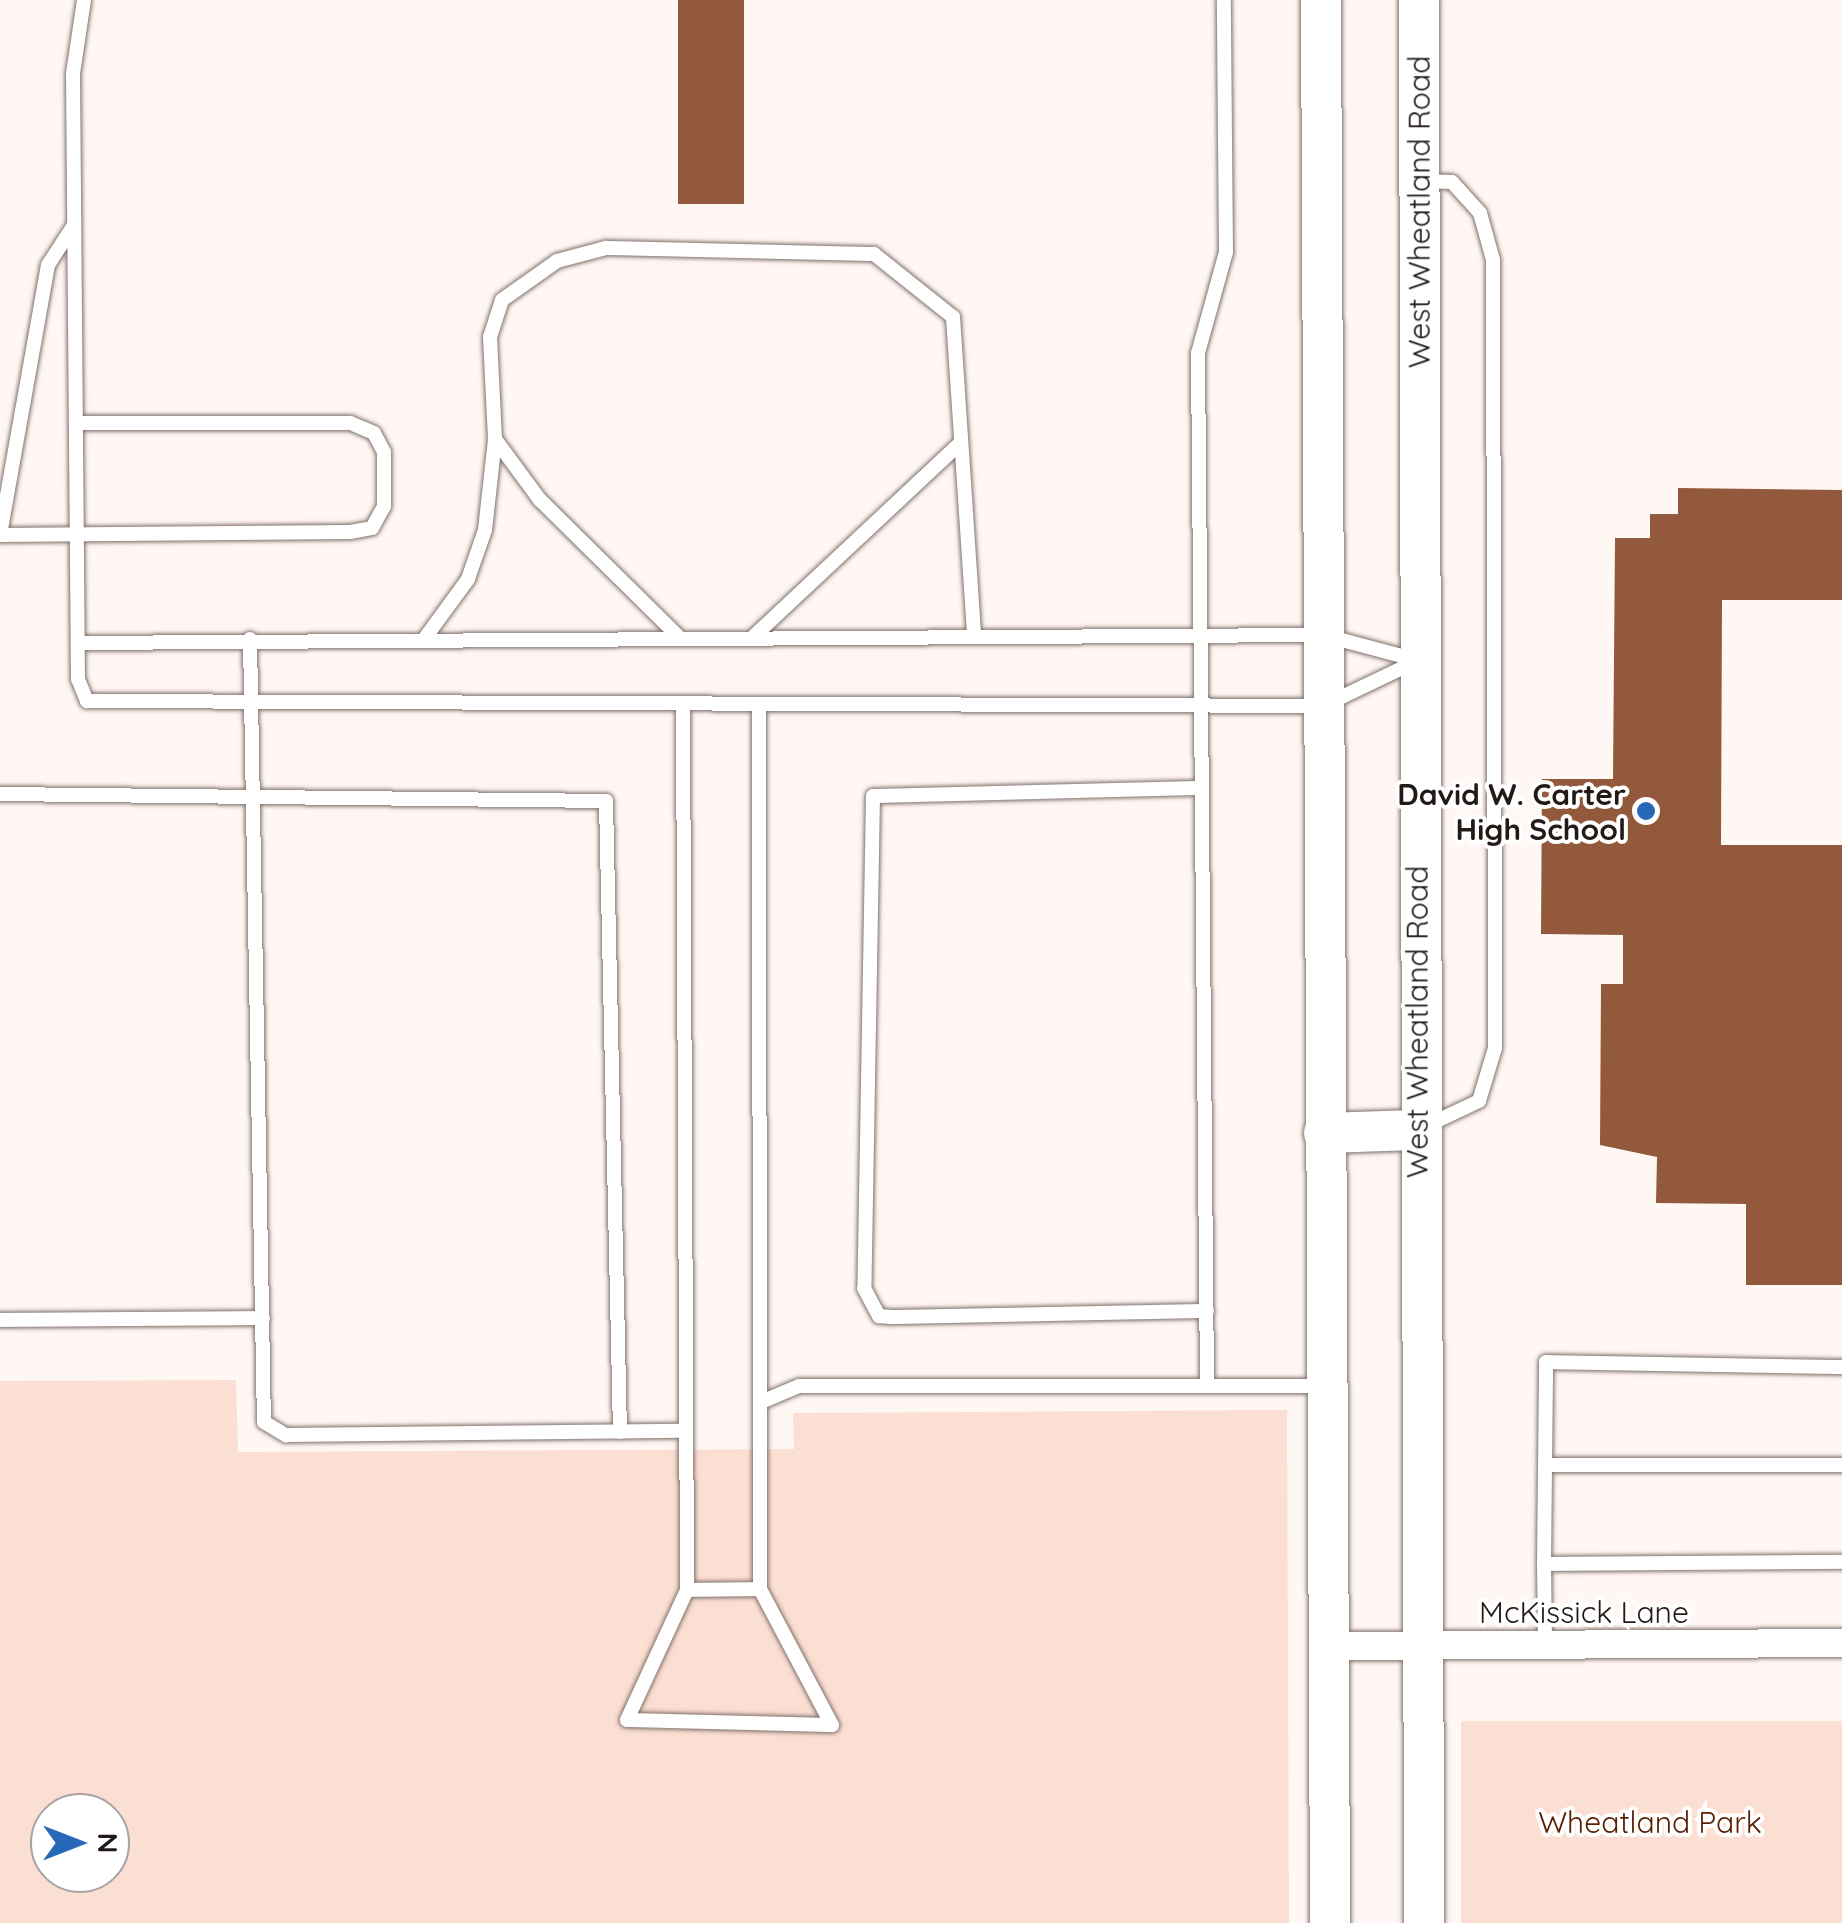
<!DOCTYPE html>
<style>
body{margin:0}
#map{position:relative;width:1842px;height:1923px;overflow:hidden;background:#fff7f4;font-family:Quicksand,sans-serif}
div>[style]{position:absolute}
.green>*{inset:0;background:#fbdfd2;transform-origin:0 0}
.building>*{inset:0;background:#93593d;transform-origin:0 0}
.roads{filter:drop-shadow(0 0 2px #81716a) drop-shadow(0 0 2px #81716a)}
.service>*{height:14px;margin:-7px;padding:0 7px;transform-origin:7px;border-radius:7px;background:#fff}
.minor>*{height:28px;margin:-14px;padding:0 14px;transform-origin:14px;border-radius:14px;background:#fff}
.secondary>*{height:40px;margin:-20px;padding:0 20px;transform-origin:20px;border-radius:20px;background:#fff}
.dots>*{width:28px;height:28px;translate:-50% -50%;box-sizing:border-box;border:5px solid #fff;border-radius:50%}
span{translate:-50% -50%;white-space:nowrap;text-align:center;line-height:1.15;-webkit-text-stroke:8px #fff;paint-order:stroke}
.street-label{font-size:30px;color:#211a17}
.poi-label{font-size:30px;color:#211a17;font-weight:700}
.right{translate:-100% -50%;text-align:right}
.park-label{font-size:30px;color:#571e00}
.north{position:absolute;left:30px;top:1793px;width:100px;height:100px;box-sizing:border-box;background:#fff;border:2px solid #a6a3a2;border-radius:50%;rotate:90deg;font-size:28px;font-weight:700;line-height:40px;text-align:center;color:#211a17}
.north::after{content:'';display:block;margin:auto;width:35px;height:45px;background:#2768b9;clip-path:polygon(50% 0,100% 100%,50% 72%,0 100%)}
</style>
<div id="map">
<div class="green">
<i style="clip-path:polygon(evenodd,236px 1380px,238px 1452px,794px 1449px,793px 1413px,1287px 1410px,1289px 1923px,0 1923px,0 1381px,236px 1380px,50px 1813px,110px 1813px,110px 1873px,50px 1873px,50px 1813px)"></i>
<i style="left:1461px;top:1721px;width:381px;height:202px"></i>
</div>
<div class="building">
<i style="left:678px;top:0;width:66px;height:204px"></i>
<i style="clip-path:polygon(1678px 488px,1842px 490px,1842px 600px,1722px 600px,1721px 845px,1842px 845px,1842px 1285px,1746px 1285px,1746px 1204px,1656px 1203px,1657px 1157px,1600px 1145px,1601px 984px,1623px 984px,1623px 935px,1541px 934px,1542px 779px,1613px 779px,1615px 538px,1650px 538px,1650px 514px,1678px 514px)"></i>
</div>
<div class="roads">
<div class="service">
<i style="left:84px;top:0;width:75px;rotate:98.5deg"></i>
<i style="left:73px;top:74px;width:605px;rotate:89.53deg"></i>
<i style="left:78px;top:679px;width:24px;rotate:68deg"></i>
<i style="left:87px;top:701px;width:1236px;rotate:0.23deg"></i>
<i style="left:1323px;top:706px;width:104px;rotate:-25.6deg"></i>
<i style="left:1421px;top:181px;width:31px;rotate:2deg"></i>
<i style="left:1452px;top:182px;width:42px;rotate:47.9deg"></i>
<i style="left:1480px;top:213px;width:49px;rotate:74.5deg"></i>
<i style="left:1493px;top:260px;width:788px;rotate:89.85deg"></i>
<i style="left:1495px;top:1048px;width:55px;rotate:106.8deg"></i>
<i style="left:1479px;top:1101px;width:59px;rotate:154.7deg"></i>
<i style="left:74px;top:225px;width:48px;rotate:123deg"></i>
<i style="left:48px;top:265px;width:274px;rotate:100.1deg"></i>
<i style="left:0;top:535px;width:350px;rotate:-0.5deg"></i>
<i style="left:350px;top:532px;width:22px;rotate:-10deg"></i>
<i style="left:372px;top:528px;width:25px;rotate:-61deg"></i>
<i style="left:384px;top:506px;width:54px;rotate:-90deg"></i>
<i style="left:384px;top:452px;width:21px;rotate:-118deg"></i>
<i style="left:374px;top:433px;width:26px;rotate:-157deg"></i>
<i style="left:350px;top:423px;width:274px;rotate:180deg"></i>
<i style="left:495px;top:439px;width:76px;rotate:53.6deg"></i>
<i style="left:540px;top:500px;width:194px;rotate:44.6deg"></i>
<i style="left:754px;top:636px;width:279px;rotate:-43.1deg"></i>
<i style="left:425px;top:638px;width:73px;rotate:-53.9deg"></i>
<i style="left:468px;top:579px;width:52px;rotate:-70.9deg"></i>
<i style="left:485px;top:530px;width:92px;rotate:-83.7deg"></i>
<i style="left:495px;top:439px;width:102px;rotate:-92.8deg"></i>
<i style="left:490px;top:337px;width:39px;rotate:-72deg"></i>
<i style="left:502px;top:300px;width:67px;rotate:-35.3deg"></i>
<i style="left:557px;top:261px;width:51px;rotate:-14.9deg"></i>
<i style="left:606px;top:248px;width:268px;rotate:1.3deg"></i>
<i style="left:874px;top:254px;width:101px;rotate:38.6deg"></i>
<i style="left:953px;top:317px;width:318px;rotate:86.2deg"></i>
<i style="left:250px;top:639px;width:783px;rotate:88.98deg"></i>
<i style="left:264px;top:1422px;width:26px;rotate:31deg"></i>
<i style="left:286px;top:1435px;width:396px;rotate:-0.6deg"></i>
<i style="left:78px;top:643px;width:1245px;rotate:-0.37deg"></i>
<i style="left:1323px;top:635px;width:97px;rotate:14.9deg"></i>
<i style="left:683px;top:706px;width:884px;rotate:89.74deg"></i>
<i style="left:687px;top:1590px;width:143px;rotate:114.8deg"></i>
<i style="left:627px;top:1720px;width:205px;rotate:1.4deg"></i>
<i style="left:832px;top:1725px;width:154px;rotate:-117.9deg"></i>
<i style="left:760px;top:1589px;width:883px;rotate:-90.06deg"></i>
<i style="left:1199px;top:788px;width:326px;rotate:178.6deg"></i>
<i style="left:873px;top:796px;width:492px;rotate:91deg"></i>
<i style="left:864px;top:1288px;width:32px;rotate:62deg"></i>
<i style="left:879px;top:1316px;width:12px;rotate:5deg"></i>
<i style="left:891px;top:1317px;width:316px;rotate:-1.1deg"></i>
<i style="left:0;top:794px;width:606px;rotate:0.66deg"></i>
<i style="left:606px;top:801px;width:631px;rotate:88.73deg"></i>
<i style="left:0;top:1320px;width:263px;rotate:-0.4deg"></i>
<i style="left:1207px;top:1386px;width:1033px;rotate:-90.5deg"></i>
<i style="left:1198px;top:353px;width:105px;rotate:-74.5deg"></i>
<i style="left:1226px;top:252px;width:252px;rotate:-90.5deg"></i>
<i style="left:761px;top:1402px;width:41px;rotate:-22.8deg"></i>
<i style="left:799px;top:1386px;width:526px"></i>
<i style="left:1545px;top:1465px;width:297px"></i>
<i style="left:1544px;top:1564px;width:202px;rotate:-89.4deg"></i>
<i style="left:1546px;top:1362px;width:296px;rotate:1deg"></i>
<i style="left:687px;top:1590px;width:73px;rotate:-0.8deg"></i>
<i style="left:1545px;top:1644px;width:80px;rotate:-90.7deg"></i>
<i style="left:1544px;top:1564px;width:298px;rotate:-0.4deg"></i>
</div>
<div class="minor">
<i style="left:1326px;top:1646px;width:516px;rotate:-0.33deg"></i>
</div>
<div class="secondary">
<i style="left:1321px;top:0;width:1923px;rotate:89.73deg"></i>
<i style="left:1419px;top:0;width:1923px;rotate:89.85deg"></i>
<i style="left:1324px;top:1133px;width:92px;rotate:-1.9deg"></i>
</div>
</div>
<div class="dots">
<i style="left:1646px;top:811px;background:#2768b9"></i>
</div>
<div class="street-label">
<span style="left:1419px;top:212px;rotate:-90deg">West Wheatland Road</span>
<span style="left:1417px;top:1022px;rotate:-90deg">West Wheatland Road</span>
<span style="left:1584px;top:1612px">McKissick Lane</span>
</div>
<div class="poi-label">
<span class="right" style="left:1626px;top:811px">David W. Carter<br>High School</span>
</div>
<div class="park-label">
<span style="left:1650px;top:1822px">Wheatland Park</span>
</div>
<div class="north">N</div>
</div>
